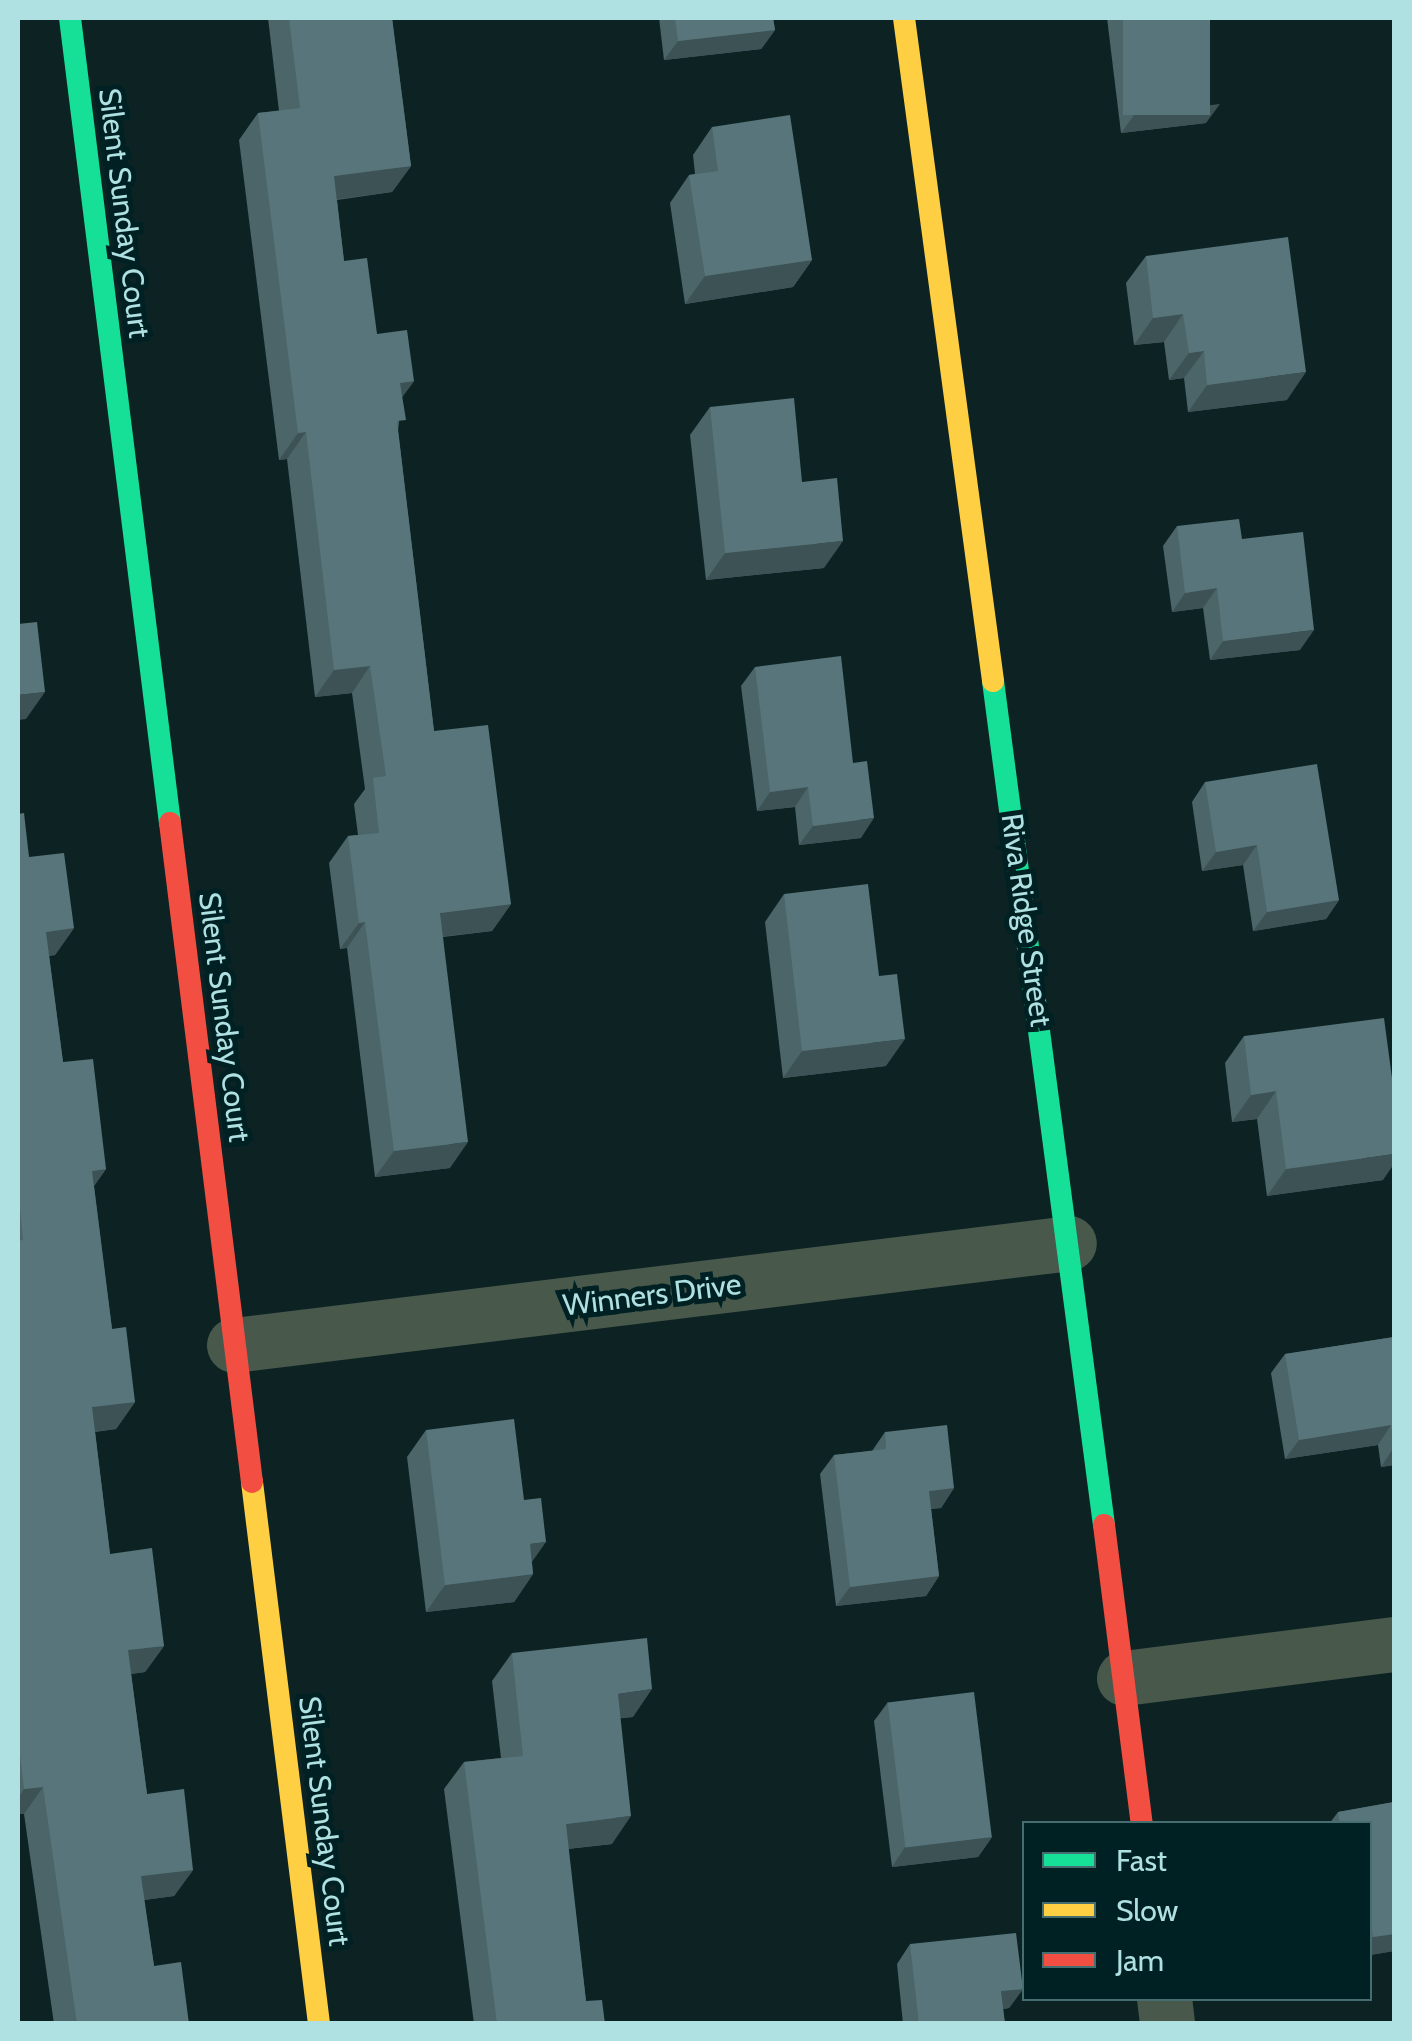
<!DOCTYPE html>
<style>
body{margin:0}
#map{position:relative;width:1412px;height:2041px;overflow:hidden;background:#0d2323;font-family:Cabin,sans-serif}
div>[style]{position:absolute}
.street>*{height:55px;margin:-27.5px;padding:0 27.5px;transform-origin:27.5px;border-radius:27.5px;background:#48584b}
.fast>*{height:22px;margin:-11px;padding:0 11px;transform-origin:11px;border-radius:11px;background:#16e098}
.slow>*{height:22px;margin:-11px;padding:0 11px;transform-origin:11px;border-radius:11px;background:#ffcf43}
.jam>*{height:22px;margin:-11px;padding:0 11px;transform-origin:11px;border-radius:11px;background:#f24e42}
.wall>*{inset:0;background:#4b6569}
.shaded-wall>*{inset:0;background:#3d5255}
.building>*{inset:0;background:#57757a;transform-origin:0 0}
span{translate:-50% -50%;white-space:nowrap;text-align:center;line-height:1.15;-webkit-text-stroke:10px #002123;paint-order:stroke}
.street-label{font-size:30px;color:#afe1e3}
.frame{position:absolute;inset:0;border:20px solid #afe1e3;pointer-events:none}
.legend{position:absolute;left:1022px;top:1821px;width:350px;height:180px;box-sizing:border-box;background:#002123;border:2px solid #466e70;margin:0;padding:12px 18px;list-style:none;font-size:30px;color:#afe1e3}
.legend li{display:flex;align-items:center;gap:20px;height:50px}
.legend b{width:50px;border:2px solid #466e70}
</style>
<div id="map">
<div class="street">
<i style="left:234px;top:1345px;width:841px;rotate:-6.96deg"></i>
<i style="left:1124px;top:1678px;width:272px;rotate:-7.2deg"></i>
<i style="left:1164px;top:1998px;width:26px;rotate:83deg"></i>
</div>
<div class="fast">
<i style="left:70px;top:18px;width:811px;rotate:82.92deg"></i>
<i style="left:993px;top:681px;width:851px;rotate:82.51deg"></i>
</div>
<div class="slow">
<i style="left:904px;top:18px;width:669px;rotate:82.35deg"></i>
<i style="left:252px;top:1482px;width:546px;rotate:82.95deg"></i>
</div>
<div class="jam">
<i style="left:170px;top:823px;width:664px;rotate:82.91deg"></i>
<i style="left:1104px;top:1525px;width:301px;rotate:82.8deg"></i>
</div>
<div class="wall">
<i style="clip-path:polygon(268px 18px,392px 18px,411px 166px,392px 192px,337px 200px,344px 261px,377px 334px,414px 381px,402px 397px,398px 431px,434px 731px,511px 904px,492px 931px,443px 937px,450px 1168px,375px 1177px,347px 948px,340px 949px,329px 863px,348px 836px,358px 835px,354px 804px,365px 789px,352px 693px,315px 697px,287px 459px,279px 460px,239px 140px,258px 113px,279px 111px)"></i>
<i style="clip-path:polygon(659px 18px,773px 18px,775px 30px,761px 49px,664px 60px)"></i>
<i style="clip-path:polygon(1107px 18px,1210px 18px,1206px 123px,1121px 133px)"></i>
<i style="clip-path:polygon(712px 127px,812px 260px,793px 287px,685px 304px,670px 203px,689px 175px,695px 174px,693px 155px)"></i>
<i style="clip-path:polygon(1146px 256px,1287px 400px,1188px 412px,1184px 378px,1169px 380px,1164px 342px,1134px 345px,1126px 283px)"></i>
<i style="clip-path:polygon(710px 407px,802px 482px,824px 568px,706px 580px,690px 435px)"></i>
<i style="clip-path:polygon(1177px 526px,1242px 539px,1300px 650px,1210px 660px,1203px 608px,1172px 612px,1163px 546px)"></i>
<i style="clip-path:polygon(755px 667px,853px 763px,861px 838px,799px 845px,795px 807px,757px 811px,741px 686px)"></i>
<i style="clip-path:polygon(1205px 782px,1339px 900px,1326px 919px,1253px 931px,1243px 865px,1202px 871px,1192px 802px)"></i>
<i style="clip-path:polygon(18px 814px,29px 857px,74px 928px,55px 955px,49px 956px,63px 1062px,106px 1169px,94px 1186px,112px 1329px,135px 1402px,116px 1429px,95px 1432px,110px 1554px,164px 1646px,145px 1672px,131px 1674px,147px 1794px,193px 1870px,174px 1896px,144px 1900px,154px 1966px,189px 2024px,54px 2024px,24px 1814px,18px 1814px)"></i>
<i style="clip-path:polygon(784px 894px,886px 1066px,783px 1078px,765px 922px)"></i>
<i style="clip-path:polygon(1244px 1036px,1383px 1180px,1267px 1196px,1257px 1119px,1232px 1122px,1225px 1063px)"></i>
<i style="clip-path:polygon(1394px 1337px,1394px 1465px,1381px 1467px,1378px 1445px,1285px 1459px,1271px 1373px,1285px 1354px)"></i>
<i style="clip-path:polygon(426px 1430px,532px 1563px,533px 1574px,514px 1602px,426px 1612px,407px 1457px)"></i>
<i style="clip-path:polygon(885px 1432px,954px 1488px,941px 1508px,931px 1509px,939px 1576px,926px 1596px,836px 1606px,820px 1474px,834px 1455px,872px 1451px)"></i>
<i style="clip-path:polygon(512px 1653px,633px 1717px,620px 1718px,612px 1844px,568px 1849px,586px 2001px,605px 2024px,474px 2024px,444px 1789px,464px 1762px,501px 1758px,492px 1681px)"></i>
<i style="clip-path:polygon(888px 1702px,992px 1837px,978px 1857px,892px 1867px,874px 1721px)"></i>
<i style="clip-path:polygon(1394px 1802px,1394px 1951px,1370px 1955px,1370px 1824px,1329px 1824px,1338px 1812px)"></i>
<i style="clip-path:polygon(910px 1944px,1023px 1989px,1009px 2008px,1003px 2009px,1005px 2024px,903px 2024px,897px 1964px)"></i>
</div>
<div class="shaded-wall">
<i style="clip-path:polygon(775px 30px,761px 49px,664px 60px,678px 41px)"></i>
<i style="clip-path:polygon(1220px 104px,1206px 123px,1121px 133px,1135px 114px)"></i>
<i style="clip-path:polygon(411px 166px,392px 192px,316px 202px,334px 176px)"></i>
<i style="clip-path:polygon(812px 260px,793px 287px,685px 304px,705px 276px)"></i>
<i style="clip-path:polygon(1183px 314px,1164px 342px,1134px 345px,1153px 318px)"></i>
<i style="clip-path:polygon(1204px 351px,1184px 378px,1169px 380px,1189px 353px)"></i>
<i style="clip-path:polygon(1306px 372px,1287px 400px,1188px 412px,1207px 385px)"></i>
<i style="clip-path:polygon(414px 381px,395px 407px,400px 383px)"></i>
<i style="clip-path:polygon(306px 432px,287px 459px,279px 460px,298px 433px)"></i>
<i style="clip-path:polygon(843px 541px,824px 568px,706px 580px,725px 553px)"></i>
<i style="clip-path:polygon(1217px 588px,1203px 608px,1172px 612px,1185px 593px)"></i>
<i style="clip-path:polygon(1314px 630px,1300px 650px,1210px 660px,1223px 641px)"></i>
<i style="clip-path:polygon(370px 666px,352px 693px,315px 697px,334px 670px)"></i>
<i style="clip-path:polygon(45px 692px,26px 719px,18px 720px,18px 695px)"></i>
<i style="clip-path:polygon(808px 787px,795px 807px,757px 811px,770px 792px)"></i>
<i style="clip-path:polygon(874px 818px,861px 838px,799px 845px,813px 826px)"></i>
<i style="clip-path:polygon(1257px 845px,1243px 865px,1202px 871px,1216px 852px)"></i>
<i style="clip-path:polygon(1339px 900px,1326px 919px,1253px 931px,1267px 912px)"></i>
<i style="clip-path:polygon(511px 904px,492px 931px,421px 939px,440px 913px)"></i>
<i style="clip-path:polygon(365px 922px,347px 948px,340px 949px,359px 923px)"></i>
<i style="clip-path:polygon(74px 928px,55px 955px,28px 958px,46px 932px)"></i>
<i style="clip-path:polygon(905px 1039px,886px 1066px,783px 1078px,802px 1051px)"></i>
<i style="clip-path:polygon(1276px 1091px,1257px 1119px,1232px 1122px,1251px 1095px)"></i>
<i style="clip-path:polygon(468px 1142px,450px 1168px,375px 1177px,394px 1151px)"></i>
<i style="clip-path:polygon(1394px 1154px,1394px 1164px,1383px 1180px,1267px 1196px,1286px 1169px)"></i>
<i style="clip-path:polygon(106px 1169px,87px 1196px,92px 1171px)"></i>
<i style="clip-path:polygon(135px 1402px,116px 1429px,74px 1434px,92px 1407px)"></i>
<i style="clip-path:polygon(1391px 1425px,1378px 1445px,1285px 1459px,1299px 1440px)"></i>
<i style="clip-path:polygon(1394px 1447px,1394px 1465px,1381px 1467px)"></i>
<i style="clip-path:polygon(954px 1488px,941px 1508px,915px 1510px,929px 1491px)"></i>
<i style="clip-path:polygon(546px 1542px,527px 1569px,530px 1544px)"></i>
<i style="clip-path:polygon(533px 1574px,514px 1602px,426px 1612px,445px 1585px)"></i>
<i style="clip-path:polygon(939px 1576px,926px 1596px,836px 1606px,850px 1587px)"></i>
<i style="clip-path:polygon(164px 1646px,145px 1672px,109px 1677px,128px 1650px)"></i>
<i style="clip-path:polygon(652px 1689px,633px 1717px,598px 1721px,618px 1694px)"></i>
<i style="clip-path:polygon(43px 1787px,24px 1814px,18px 1814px,18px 1798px,24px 1789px)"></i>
<i style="clip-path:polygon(631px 1816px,612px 1844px,546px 1851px,566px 1824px)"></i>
<i style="clip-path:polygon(992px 1837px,978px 1857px,892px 1867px,905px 1847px)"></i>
<i style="clip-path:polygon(193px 1870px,174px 1896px,122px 1903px,141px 1876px)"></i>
<i style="clip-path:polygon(1394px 1934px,1394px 1951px,1370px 1955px,1370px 1942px,1373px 1937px)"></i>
<i style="clip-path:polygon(1023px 1989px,1009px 2008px,988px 2011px,1001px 1991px)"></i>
</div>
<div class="building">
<i style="clip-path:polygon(289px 18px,392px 18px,411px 166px,334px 176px,344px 261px,367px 258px,377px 334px,407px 330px,414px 381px,400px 383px,406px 420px,397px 421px,434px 731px,488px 725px,511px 904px,440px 913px,468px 1142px,394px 1151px,365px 922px,359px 923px,348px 836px,379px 833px,373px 778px,386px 776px,370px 666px,334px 670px,306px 432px,298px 433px,258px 113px,300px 108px)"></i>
<i style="clip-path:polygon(675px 18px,773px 18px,775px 30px,678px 41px)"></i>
<i style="left:1123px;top:18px;width:87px;height:97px"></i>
<i style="clip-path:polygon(790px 115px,812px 260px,705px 276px,689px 175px,718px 171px,712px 127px)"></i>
<i style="clip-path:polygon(1288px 237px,1306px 372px,1207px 385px,1204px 351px,1189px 353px,1183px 314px,1153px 318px,1146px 256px)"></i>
<i style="clip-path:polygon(794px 398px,802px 482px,837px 478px,843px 541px,725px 553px,710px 407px)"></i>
<i style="clip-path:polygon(1239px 519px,1242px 539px,1303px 532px,1314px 630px,1223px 641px,1217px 588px,1185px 593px,1177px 526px)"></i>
<i style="clip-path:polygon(37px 622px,45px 692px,18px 695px,18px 624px)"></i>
<i style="clip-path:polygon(841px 656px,853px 763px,867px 761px,874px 818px,813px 826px,808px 787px,770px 792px,755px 667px)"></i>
<i style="clip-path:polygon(1317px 764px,1339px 900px,1267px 912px,1257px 845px,1216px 852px,1205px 782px)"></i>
<i style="clip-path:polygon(24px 813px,29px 857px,64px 853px,74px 928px,46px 932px,63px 1062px,93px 1059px,106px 1169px,92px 1171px,112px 1329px,126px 1327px,135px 1402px,92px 1407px,110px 1554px,152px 1548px,164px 1646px,128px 1650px,147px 1794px,184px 1789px,193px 1870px,141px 1876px,154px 1966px,181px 1962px,189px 2024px,77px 2024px,43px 1787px,24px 1789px,18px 1738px,18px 1241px,23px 1240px,18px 1188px,18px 814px)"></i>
<i style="clip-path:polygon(868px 884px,879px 976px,897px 974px,905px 1039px,802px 1051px,784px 894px)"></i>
<i style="clip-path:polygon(1384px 1018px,1394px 1093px,1394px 1154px,1286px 1169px,1276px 1091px,1251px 1095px,1244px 1036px)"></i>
<i style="clip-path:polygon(1394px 1337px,1394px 1447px,1391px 1425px,1299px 1440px,1285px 1354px)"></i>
<i style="clip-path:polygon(514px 1419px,524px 1500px,541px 1498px,546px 1542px,530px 1544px,533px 1574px,445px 1585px,426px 1430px)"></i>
<i style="clip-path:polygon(947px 1425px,954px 1488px,929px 1491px,939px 1576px,850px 1587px,834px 1455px,886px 1449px,885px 1432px)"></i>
<i style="clip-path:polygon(647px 1638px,652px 1689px,618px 1694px,631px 1816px,566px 1824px,586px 2001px,602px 2000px,605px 2024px,497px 2024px,464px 1762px,523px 1756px,512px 1653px)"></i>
<i style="left:974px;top:1692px;width:146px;height:87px;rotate:83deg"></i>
<i style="clip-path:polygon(1394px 1802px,1394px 1934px,1373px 1937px,1370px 1915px,1370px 1824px,1340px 1824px,1338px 1812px)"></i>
<i style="clip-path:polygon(1016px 1933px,1023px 1989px,1001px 1991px,1005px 2024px,919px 2024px,910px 1944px)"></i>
</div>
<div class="street-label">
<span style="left:124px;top:213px;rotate:83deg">Silent Sunday Court</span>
<span style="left:1026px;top:920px;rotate:82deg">Riva Ridge Street</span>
<span style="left:224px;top:1017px;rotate:83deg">Silent Sunday Court</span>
<span style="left:652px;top:1295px;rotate:-7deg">Winners Drive</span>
<span style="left:324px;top:1821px;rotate:83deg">Silent Sunday Court</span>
</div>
<div class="frame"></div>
<ul class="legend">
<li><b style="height:12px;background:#16e098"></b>Fast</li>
<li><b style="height:12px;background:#ffcf43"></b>Slow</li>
<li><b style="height:12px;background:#f24e42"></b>Jam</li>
</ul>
</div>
